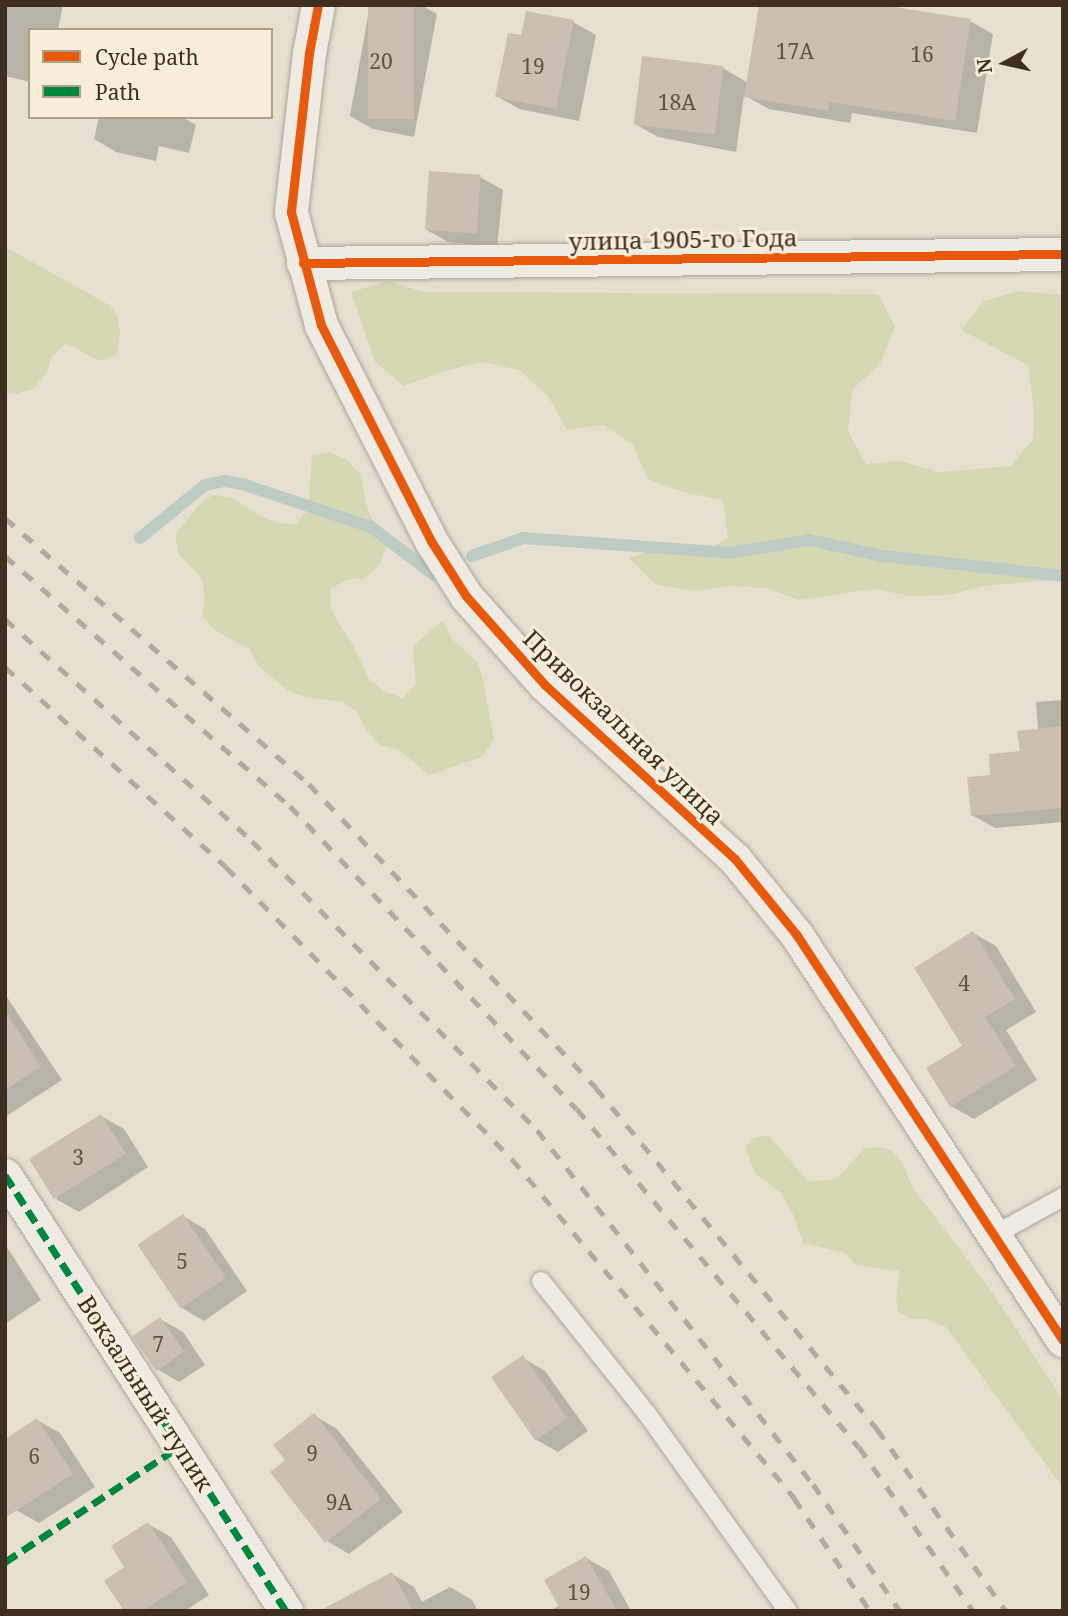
<!DOCTYPE html>
<meta charset="utf-8">
<style>
body{margin:0}
#map{position:relative;width:1068px;height:1616px;overflow:hidden;background:#e7e0d1;font-family:"Noto Serif",serif}
div>[style]{position:absolute}
.green>*{inset:0;background:#d6d7b3}
.shadow>*{inset:0;background:#0003}
.stream>*{height:12px;margin:-6px;padding:0 6px;transform-origin:6px;border-radius:6px;background:#bcccc2}
.building>*{inset:0;background:#cbbfb2;transform-origin:0 0}
.roads{filter:drop-shadow(0 0 2px #ada599) drop-shadow(0 0 2px #ada599)}
.service>*{height:18px;margin:-9px;padding:0 9px;transform-origin:9px;border-radius:9px;background:#efebe3}
.minor>*{height:33px;margin:-16.5px;padding:0 16.5px;transform-origin:16.5px;border-radius:16.5px;background:#efebe3}
.rail>*{height:5px;margin-top:-2.5px;transform-origin:0;background:repeating-linear-gradient(90deg,#afaaa2 0 12px,transparent 0 24px)}
.quiet>*{height:7px;margin-top:-3.5px;transform-origin:0;background:repeating-linear-gradient(90deg,#00873e 0 14px,transparent 0 21px)}
.cycleway>*{height:9px;margin:-4.5px;padding:0 4.5px;transform-origin:4.5px;border-radius:4.5px;background:#e8590c}
span{translate:-50% -50%;white-space:nowrap;text-align:center;line-height:1.15;-webkit-text-stroke:6px #f7eed8;paint-order:stroke}
.number-label{font-size:21px;color:#605244}
.number-label span{-webkit-text-stroke-width:0}
.street-label{font-size:24px;color:#3d2e20}
.frame{position:absolute;inset:0;border:7px solid #3d2e20;pointer-events:none}
.legend{position:absolute;left:28px;top:28px;width:245px;height:91px;box-sizing:border-box;background:#f7eed8;border:2px solid #ada18e;margin:0;padding:9px 12px;list-style:none;font-size:21px;color:#3d2e20}
.legend li{display:flex;align-items:center;gap:14px;height:35px}
.legend b{width:35px;border:2px solid #ada18e}
.north{position:absolute;left:970px;top:28px;width:70px;height:70px;-webkit-text-stroke:5px #f7eed8;paint-order:stroke;rotate:262deg;font-size:19px;font-weight:700;line-height:28px;text-align:center;color:#3d2e20}
.north::after{content:'';display:block;margin:auto;width:24px;height:32px;background:#3d2e20;clip-path:polygon(50% 0,100% 100%,50% 72%,0 100%)}
</style>
<div id="map">
<div class="green">
<i style="clip-path:polygon(5px 247px,109px 305px,118px 316px,120px 334px,117px 355px,99px 361px,66px 343px,52px 357px,46px 374px,33px 389px,14px 394px,5px 393px)"></i>
<i style="clip-path:polygon(388px 281px,424px 292px,878px 294px,895px 326px,880px 364px,852px 390px,848px 431px,866px 464px,901px 461px,939px 472px,1011px 466px,1033px 439px,1033px 402px,1028px 365px,961px 330px,984px 301px,1018px 291px,1063px 295px,1063px 579px,985px 586px,949px 595px,910px 596px,874px 589px,799px 600px,766px 588px,729px 586px,692px 591px,655px 584px,629px 558px,663px 545px,699px 554px,728px 538px,723px 500px,686px 493px,648px 479px,633px 445px,604px 425px,567px 430px,548px 396px,519px 370px,482px 362px,441px 372px,404px 386px,375px 362px,351px 292px)"></i>
<i style="clip-path:polygon(330px 452px,347px 460px,360px 474px,368px 511px,386px 546px,380px 564px,366px 578px,347px 580px,330px 589px,331px 609px,340px 626px,352px 643px,369px 679px,385px 692px,403px 698px,416px 684px,413px 646px,443px 620px,451px 638px,478px 663px,483px 680px,494px 739px,482px 757px,429px 775px,401px 751px,380px 745px,367px 731px,358px 713px,343px 702px,305px 697px,288px 691px,259px 666px,249px 649px,216px 631px,202px 616px,205px 598px,202px 579px,178px 553px,175px 535px,198px 506px,212px 495px,230px 497px,261px 516px,278px 523px,295px 524px,308px 510px,312px 455px)"></i>
<i style="clip-path:polygon(769px 1136px,809px 1182px,836px 1179px,864px 1149px,878px 1147px,890px 1150px,901px 1160px,913px 1188px,992px 1292px,1063px 1400px,1063px 1488px,946px 1327px,926px 1319px,910px 1319px,898px 1311px,896px 1297px,900px 1271px,855px 1265px,846px 1253px,803px 1243px,794px 1216px,781px 1193px,755px 1174px,745px 1146px,755px 1137px)"></i>
</div>
<div class="shadow">
<i style="clip-path:polygon(5px 5px,63px 5px,58px 30px,30px 30px,30px 82px,5px 76px)"></i>
<i style="clip-path:polygon(370px 5px,421px 5px,437px 14px,414px 137px,373px 129px,350px 116px)"></i>
<i style="clip-path:polygon(970px 21px,993px 34px,977px 133px,852px 113px,850px 123px,769px 109px,744px 95px,736px 152px,658px 137px,635px 124px,643px 58px,723px 68px,748px 83px)"></i>
<i style="clip-path:polygon(573px 22px,596px 35px,579px 121px,519px 109px,497px 96px,522px 37px)"></i>
<i style="clip-path:polygon(99px 117px,182px 117px,196px 125px,189px 153px,159px 146px,156px 161px,116px 152px,94px 139px)"></i>
<i style="clip-path:polygon(480px 177px,503px 190px,497px 247px,448px 242px,425px 229px)"></i>
<i style="clip-path:polygon(1063px 700px,1063px 822px,995px 828px,972px 815px,992px 776px,1022px 753px,1038px 730px,1036px 702px)"></i>
<i style="clip-path:polygon(973px 933px,996px 946px,1036px 1012px,1006px 1030px,1037px 1080px,974px 1119px,951px 1106px,965px 1046px)"></i>
<i style="clip-path:polygon(5px 994px,62px 1080px,5px 1117px)"></i>
<i style="clip-path:polygon(101px 1116px,124px 1129px,148px 1167px,79px 1212px,56px 1199px)"></i>
<i style="clip-path:polygon(183px 1216px,205px 1229px,247px 1291px,204px 1321px,182px 1308px)"></i>
<i style="clip-path:polygon(5px 1244px,41px 1300px,5px 1324px)"></i>
<i style="clip-path:polygon(160px 1319px,183px 1332px,205px 1365px,179px 1382px,157px 1369px)"></i>
<i style="clip-path:polygon(523px 1358px,545px 1371px,588px 1431px,558px 1452px,535px 1439px)"></i>
<i style="clip-path:polygon(315px 1416px,337px 1429px,403px 1512px,349px 1554px,327px 1541px,287px 1461px)"></i>
<i style="clip-path:polygon(37px 1420px,60px 1433px,95px 1487px,39px 1523px,16px 1510px)"></i>
<i style="clip-path:polygon(148px 1524px,171px 1537px,209px 1595px,185px 1611px,126px 1611px,127px 1568px)"></i>
<i style="clip-path:polygon(586px 1558px,609px 1571px,631px 1611px,550px 1611px,560px 1605px)"></i>
<i style="clip-path:polygon(392px 1574px,414px 1587px,422px 1602px,450px 1587px,472px 1600px,478px 1611px,369px 1611px)"></i>
</div>
<div class="stream">
<i style="left:140px;top:538px;width:84px;rotate:-39.2deg"></i>
<i style="left:205px;top:485px;width:19px;rotate:-12deg"></i>
<i style="left:224px;top:481px;width:18px;rotate:9deg"></i>
<i style="left:242px;top:484px;width:136px;rotate:18.4deg"></i>
<i style="left:371px;top:527px;width:78px;rotate:37.2deg"></i>
<i style="left:472px;top:556px;width:54px;rotate:-19.4deg"></i>
<i style="left:523px;top:538px;width:208px;rotate:4.1deg"></i>
<i style="left:730px;top:553px;width:80px;rotate:-9.3deg"></i>
<i style="left:809px;top:540px;width:76px;rotate:12.2deg"></i>
<i style="left:883px;top:556px;width:181px;rotate:6.3deg"></i>
</div>
<div class="building">
<i style="left:368px;top:5px;width:46px;height:114px"></i>
<i style="clip-path:polygon(759px 5px,881px 5px,971px 19px,955px 121px,829px 102px,828px 111px,744px 97px)"></i>
<i style="clip-path:polygon(526px 11px,574px 20px,556px 109px,495px 97px,508px 33px,521px 35px)"></i>
<i style="left:642px;top:56px;width:82px;height:69px;rotate:7deg"></i>
<i style="left:429px;top:171px;width:52px;height:59px;rotate:4deg"></i>
<i style="clip-path:polygon(1063px 726px,1063px 808px,971px 816px,967px 777px,990px 775px,989px 754px,1020px 751px,1017px 731px)"></i>
<i style="clip-path:polygon(973px 931px,1015px 999px,985px 1017px,1016px 1066px,950px 1107px,926px 1068px,962px 1046px,914px 968px)"></i>
<i style="clip-path:polygon(5px 1011px,41px 1067px,5px 1090px)"></i>
<i style="left:101px;top:1114px;width:47px;height:85px;rotate:58deg"></i>
<i style="left:183px;top:1214px;width:77px;height:55px;rotate:56deg"></i>
<i style="left:160px;top:1317px;width:42px;height:34px;rotate:55deg"></i>
<i style="left:523px;top:1355px;width:77px;height:39px;rotate:55deg"></i>
<i style="clip-path:polygon(314px 1413px,381px 1499px,325px 1543px,270px 1472px,285px 1460px,273px 1445px)"></i>
<i style="clip-path:polygon(37px 1418px,73px 1474px,5px 1518px,5px 1439px)"></i>
<i style="clip-path:polygon(148px 1522px,187px 1582px,143px 1611px,124px 1611px,104px 1581px,124px 1567px,111px 1546px)"></i>
<i style="clip-path:polygon(586px 1556px,617px 1611px,561px 1611px,544px 1580px)"></i>
<i style="clip-path:polygon(392px 1572px,413px 1611px,319px 1611px)"></i>
</div>
<div class="roads">
<div class="service">
<i style="left:994px;top:1235px;width:79px;rotate:-28.8deg"></i>
<i style="left:541px;top:1281px;width:171px;rotate:51.4deg"></i>
<i style="left:648px;top:1415px;width:241px;rotate:54.5deg"></i>
</div>
<div class="minor">
<i style="left:318px;top:5px;width:49px;rotate:100.6deg"></i>
<i style="left:309px;top:53px;width:160px;rotate:96.5deg"></i>
<i style="left:291px;top:212px;width:117px;rotate:75.1deg"></i>
<i style="left:321px;top:325px;width:242px;rotate:63deg"></i>
<i style="left:431px;top:541px;width:65px;rotate:57.5deg"></i>
<i style="left:466px;top:596px;width:119px;rotate:48.4deg"></i>
<i style="left:545px;top:685px;width:258px;rotate:42.5deg"></i>
<i style="left:735px;top:859px;width:97px;rotate:50.9deg"></i>
<i style="left:796px;top:934px;width:486px;rotate:56.7deg"></i>
<i style="left:303px;top:263px;width:760px;rotate:-0.68deg"></i>
<i style="left:5px;top:1175px;width:519px;rotate:57.2deg"></i>
</div>
</div>
<div class="rail">
<i style="left:5px;top:518px;width:404px;rotate:41.2deg"></i>
<i style="left:309px;top:784px;width:418px;rotate:46.6deg"></i>
<i style="left:596px;top:1088px;width:442px;rotate:50.5deg"></i>
<i style="left:877px;top:1429px;width:223px;rotate:54.7deg"></i>
<i style="left:5px;top:556px;width:379px;rotate:41.3deg"></i>
<i style="left:290px;top:806px;width:417px;rotate:46.6deg"></i>
<i style="left:577px;top:1109px;width:440px;rotate:50.2deg"></i>
<i style="left:859px;top:1447px;width:200px;rotate:55.2deg"></i>
<i style="left:5px;top:619px;width:332px;rotate:41.9deg"></i>
<i style="left:252px;top:841px;width:406px;rotate:45.4deg"></i>
<i style="left:537px;top:1130px;width:449px;rotate:52.1deg"></i>
<i style="left:813px;top:1484px;width:154px;rotate:55.6deg"></i>
<i style="left:5px;top:667px;width:298px;rotate:42.1deg"></i>
<i style="left:226px;top:867px;width:409px;rotate:45.6deg"></i>
<i style="left:512px;top:1159px;width:441px;rotate:50.2deg"></i>
<i style="left:794px;top:1498px;width:136px;rotate:56.1deg"></i>
</div>
<div class="quiet">
<i style="left:5px;top:1175px;width:519px;rotate:57.2deg"></i>
<i style="left:5px;top:1562px;width:210px;rotate:-33.5deg"></i>
</div>
<div class="cycleway">
<i style="left:318px;top:5px;width:49px;rotate:100.6deg"></i>
<i style="left:309px;top:53px;width:160px;rotate:96.5deg"></i>
<i style="left:291px;top:212px;width:117px;rotate:75.1deg"></i>
<i style="left:321px;top:325px;width:242px;rotate:63deg"></i>
<i style="left:431px;top:541px;width:65px;rotate:57.5deg"></i>
<i style="left:466px;top:596px;width:119px;rotate:48.4deg"></i>
<i style="left:545px;top:685px;width:258px;rotate:42.5deg"></i>
<i style="left:735px;top:859px;width:97px;rotate:50.9deg"></i>
<i style="left:796px;top:934px;width:486px;rotate:56.7deg"></i>
<i style="left:303px;top:263px;width:760px;rotate:-0.68deg"></i>
</div>
<div class="number-label">
<span style="left:795px;top:51px">17А</span>
<span style="left:922px;top:54px">16</span>
<span style="left:381px;top:61px">20</span>
<span style="left:533px;top:66px">19</span>
<span style="left:677px;top:102px">18А</span>
<span style="left:964px;top:983px">4</span>
<span style="left:78px;top:1157px">3</span>
<span style="left:182px;top:1261px">5</span>
<span style="left:158px;top:1344px">7</span>
<span style="left:312px;top:1453px">9</span>
<span style="left:34px;top:1456px">6</span>
<span style="left:339px;top:1502px">9А</span>
<span style="left:579px;top:1592px">19</span>
</div>
<div class="street-label">
<span style="left:683px;top:239px;rotate:-1deg">улица 1905-го Года</span>
<span style="left:624px;top:727px;rotate:44deg">Привокзальная улица</span>
<span style="left:146px;top:1393px;rotate:57deg">Вокзальный тупик</span>
</div>
<div class="frame"></div>
<ul class="legend">
<li><b style="height:9px;background:#e8590c"></b>Cycle path</li>
<li><b style="height:9px;background:#00873e"></b>Path</li>
</ul>
<div class="north">N</div>
</div>
